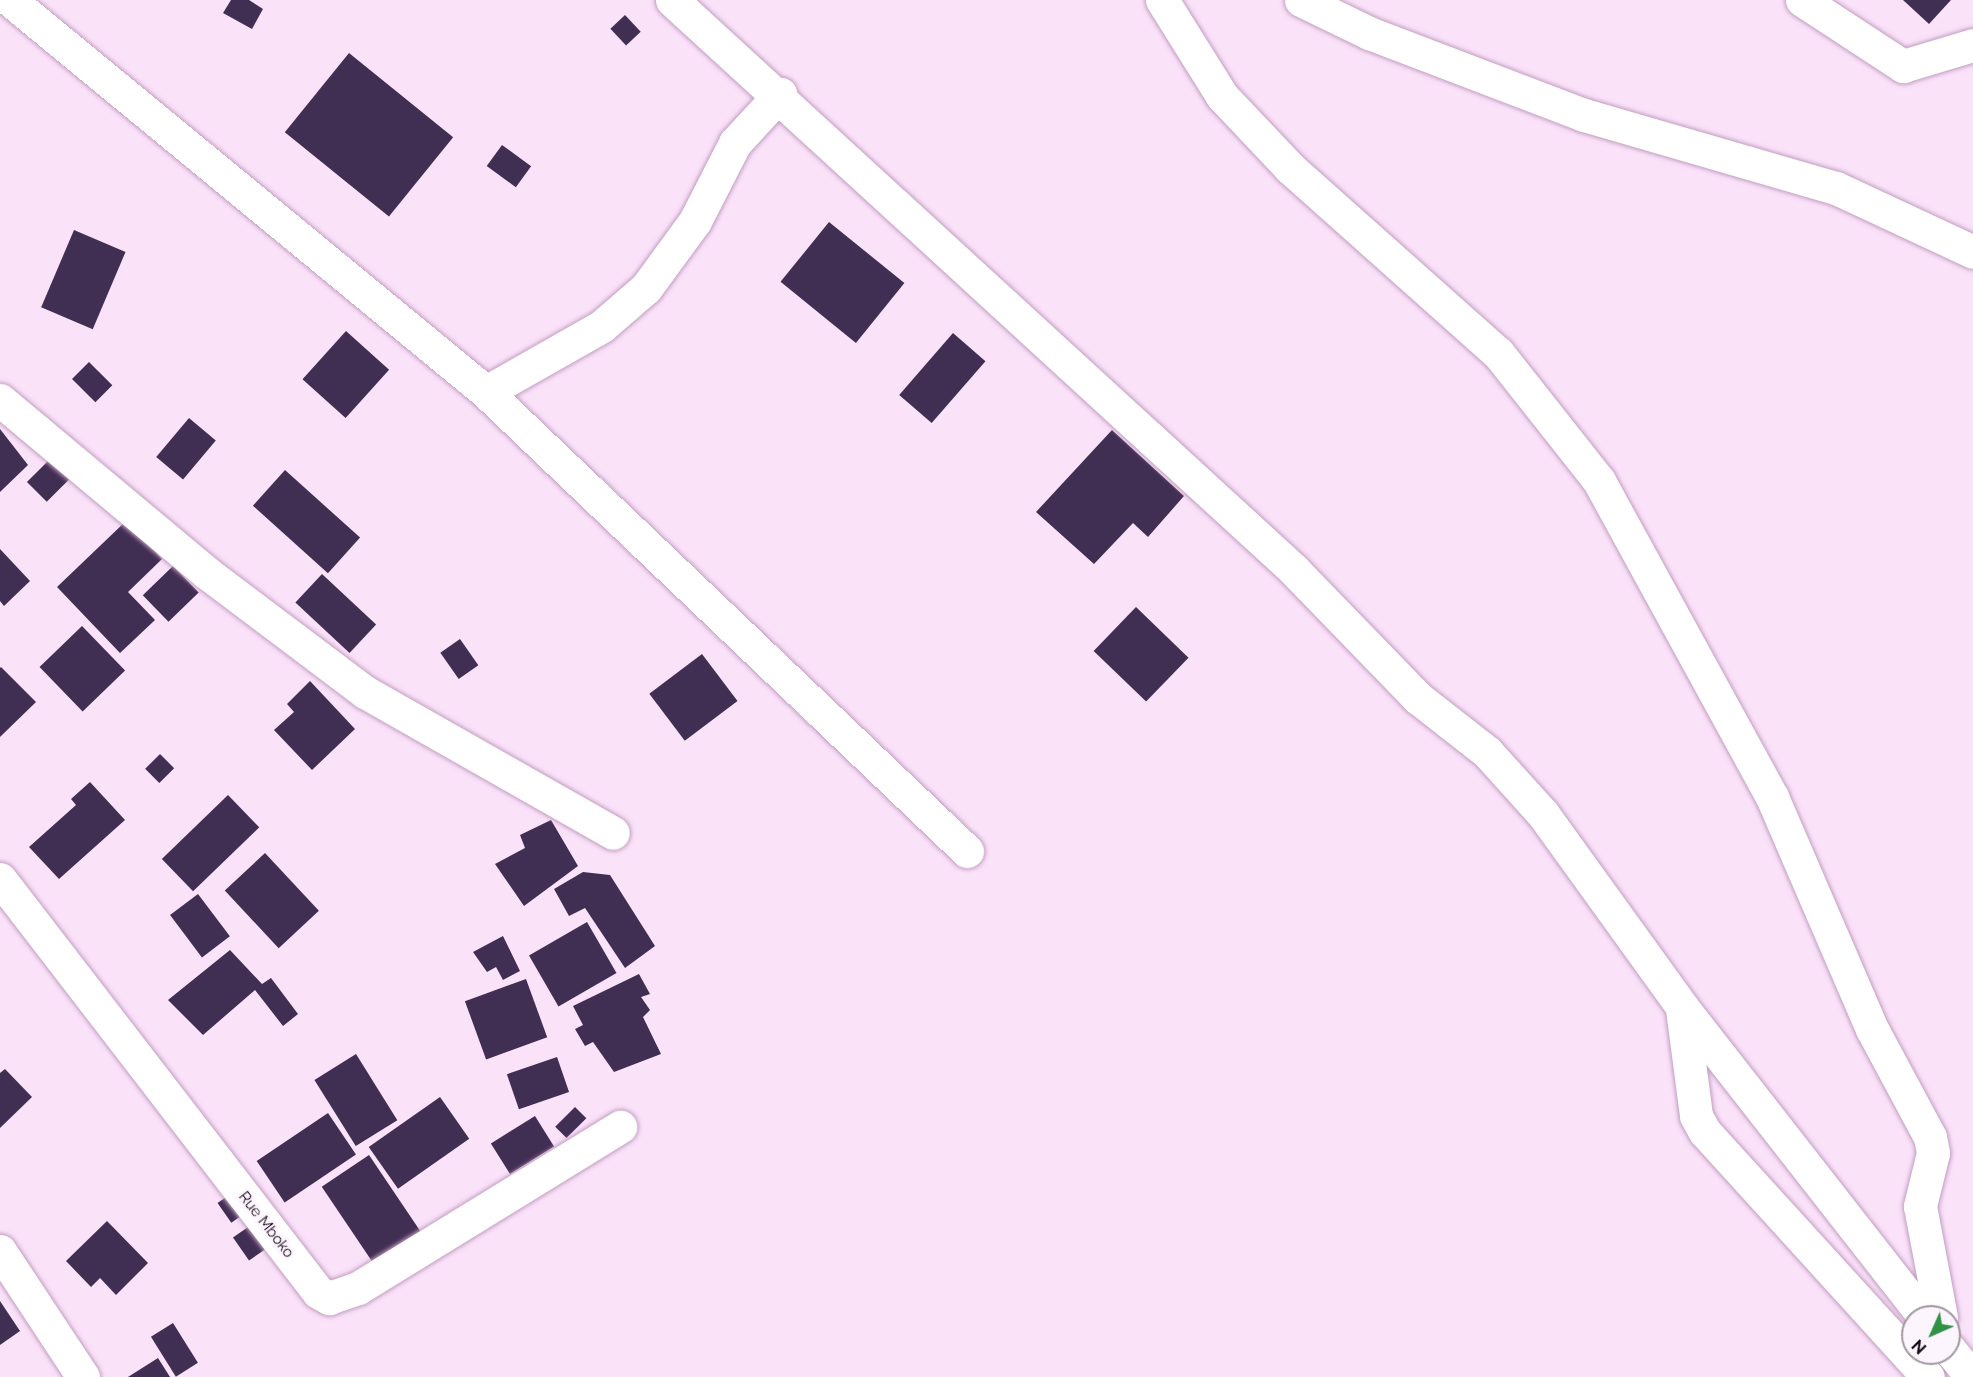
<!DOCTYPE html>
<style>
body{margin:0}
#map{position:relative;width:1973px;height:1377px;overflow:hidden;background:#fae2f9;font-family:Raleway,sans-serif}
div>[style]{position:absolute}
.building>*{inset:0;background:#412e53;transform-origin:0 0}
.roads{filter:drop-shadow(0 0 2px #c39dc1) drop-shadow(0 0 2px #c39dc1)}
.minor>*{height:33px;margin:-16.5px;padding:0 16.5px;transform-origin:16.5px;border-radius:16.5px;background:#fff}
span{translate:-50% -50%;white-space:nowrap;text-align:center;line-height:1.15;-webkit-text-stroke:6px #fdf5fd;paint-order:stroke}
.street-label{font-size:15px;color:#160916}
.north{position:absolute;left:1901px;top:1305px;width:60px;height:60px;box-sizing:border-box;background:#fdf5fd;border:2px solid #a197a1;border-radius:50%;rotate:225deg;font-size:16px;font-weight:700;line-height:24px;text-align:center;color:#160916}
.north::after{content:'';display:block;margin:auto;width:21px;height:27px;background:#319246;clip-path:polygon(50% 0,100% 100%,50% 72%,0 100%)}
</style>
<div id="map">
<div class="building">
<i style="clip-path:polygon(231px 0,249px 0,263px 9px,252px 29px,223px 13px)"></i>
<i style="clip-path:polygon(1903px 0,1951px 0,1929px 24px)"></i>
<i style="left:625px;top:15px;width:23px;height:20px;rotate:47deg"></i>
<i style="left:349px;top:53px;width:134px;height:102px;rotate:39deg"></i>
<i style="left:502px;top:145px;width:36px;height:26px;rotate:36deg"></i>
<i style="left:829px;top:222px;width:97px;height:77px;rotate:39deg"></i>
<i style="left:74px;top:230px;width:56px;height:84px;rotate:23deg"></i>
<i style="left:346px;top:331px;width:58px;height:65px;rotate:42deg"></i>
<i style="left:953px;top:333px;width:43px;height:82px;rotate:41deg"></i>
<i style="left:89px;top:362px;width:33px;height:24px;rotate:45deg"></i>
<i style="left:189px;top:418px;width:35px;height:51px;rotate:40deg"></i>
<i style="clip-path:polygon(0 429px,28px 465px,0 492px)"></i>
<i style="clip-path:polygon(1112px 430px,1184px 496px,1148px 537px,1133px 523px,1094px 564px,1036px 512px)"></i>
<i style="left:51px;top:458px;width:28px;height:34px;rotate:45deg"></i>
<i style="left:285px;top:470px;width:101px;height:48px;rotate:42deg"></i>
<i style="clip-path:polygon(126px 521px,162px 559px,128px 592px,155px 620px,120px 653px,57px 587px)"></i>
<i style="clip-path:polygon(0 549px,30px 581px,4px 606px,0 601px)"></i>
<i style="left:173px;top:566px;width:37px;height:42px;rotate:46deg"></i>
<i style="left:322px;top:574px;width:74px;height:39px;rotate:43deg"></i>
<i style="left:1136px;top:607px;width:73px;height:61px;rotate:44deg"></i>
<i style="left:82px;top:626px;width:62px;height:59px;rotate:46deg"></i>
<i style="left:460px;top:639px;width:32px;height:24px;rotate:55deg"></i>
<i style="left:702px;top:654px;width:59px;height:66px;rotate:53deg"></i>
<i style="clip-path:polygon(1px 667px,36px 702px,0 737px,0 668px)"></i>
<i style="clip-path:polygon(310px 681px,355px 729px,312px 770px,274px 730px,294px 712px,287px 704px)"></i>
<i style="left:160px;top:754px;width:20px;height:21px;rotate:45deg"></i>
<i style="clip-path:polygon(90px 782px,125px 820px,59px 879px,29px 847px,76px 805px,71px 799px)"></i>
<i style="left:228px;top:795px;width:45px;height:92px;rotate:46deg"></i>
<i style="clip-path:polygon(551px 820px,578px 866px,524px 906px,495px 864px,525px 848px,520px 835px)"></i>
<i style="left:265px;top:853px;width:79px;height:55px;rotate:47deg"></i>
<i style="clip-path:polygon(583px 872px,610px 875px,655px 946px,625px 968px,585px 908px,569px 916px,554px 889px)"></i>
<i style="left:198px;top:894px;width:53px;height:35px;rotate:53deg"></i>
<i style="left:587px;top:922px;width:59px;height:67px;rotate:60deg"></i>
<i style="clip-path:polygon(503px 936px,520px 971px,503px 980px,496px 967px,487px 972px,473px 952px)"></i>
<i style="clip-path:polygon(230px 950px,262px 984px,271px 978px,298px 1014px,283px 1026px,255px 990px,203px 1035px,168px 1000px)"></i>
<i style="clip-path:polygon(639px 974px,650px 994px,641px 997px,650px 1010px,643px 1017px,661px 1054px,614px 1072px,593px 1042px,585px 1046px,575px 1029px,583px 1025px,573px 1006px)"></i>
<i style="left:526px;top:979px;width:62px;height:65px;rotate:70deg"></i>
<i style="left:356px;top:1054px;width:78px;height:49px;rotate:58deg"></i>
<i style="left:557px;top:1057px;width:37px;height:53px;rotate:71deg"></i>
<i style="clip-path:polygon(5px 1069px,32px 1097px,0 1128px,0 1073px)"></i>
<i style="left:440px;top:1097px;width:51px;height:87px;rotate:55deg"></i>
<i style="left:575px;top:1107px;width:16px;height:28px;rotate:45deg"></i>
<i style="left:328px;top:1113px;width:50px;height:86px;rotate:56deg"></i>
<i style="left:535px;top:1116px;width:36px;height:52px;rotate:58deg"></i>
<i style="left:369px;top:1155px;width:97px;height:57px;rotate:56deg"></i>
<i style="left:229px;top:1195px;width:24px;height:14px;rotate:55deg"></i>
<i style="clip-path:polygon(107px 1221px,148px 1263px,116px 1295px,100px 1278px,91px 1287px,66px 1261px)"></i>
<i style="left:251px;top:1225px;width:28px;height:22px;rotate:55deg"></i>
<i style="clip-path:polygon(0 1301px,20px 1331px,0 1345px)"></i>
<i style="left:173px;top:1323px;width:47px;height:26px;rotate:58deg"></i>
<i style="clip-path:polygon(158px 1358px,170px 1377px,128px 1377px)"></i>
</div>
<div class="roads">
<div class="minor">
<i style="left:10px;top:0;width:617px;rotate:39.47deg"></i>
<i style="left:486px;top:392px;width:665px;rotate:43.66deg"></i>
<i style="left:672px;top:0;width:844px;rotate:42.5deg"></i>
<i style="left:1294px;top:570px;width:178px;rotate:45.9deg"></i>
<i style="left:1418px;top:698px;width:88px;rotate:38deg"></i>
<i style="left:1487px;top:752px;width:84px;rotate:47.9deg"></i>
<i style="left:1543px;top:814px;width:238px;rotate:54.2deg"></i>
<i style="left:1682px;top:1007px;width:393px;rotate:52deg"></i>
<i style="left:1162px;top:0;width:113px;rotate:58deg"></i>
<i style="left:1222px;top:96px;width:99px;rotate:46.6deg"></i>
<i style="left:1290px;top:168px;width:278px;rotate:41.7deg"></i>
<i style="left:1498px;top:353px;width:163px;rotate:51.7deg"></i>
<i style="left:1599px;top:481px;width:360px;rotate:61.3deg"></i>
<i style="left:1772px;top:797px;width:253px;rotate:66.7deg"></i>
<i style="left:1872px;top:1029px;width:123px;rotate:61.8deg"></i>
<i style="left:1930px;top:1137px;width:16px;rotate:79deg"></i>
<i style="left:1933px;top:1153px;width:55px;rotate:103.8deg"></i>
<i style="left:1920px;top:1206px;width:113px;rotate:79.3deg"></i>
<i style="left:1301px;top:0;width:76px;rotate:25.9deg"></i>
<i style="left:1369px;top:33px;width:230px;rotate:20.9deg"></i>
<i style="left:1584px;top:115px;width:262px;rotate:16.2deg"></i>
<i style="left:1836px;top:188px;width:151px;rotate:25deg"></i>
<i style="left:1802px;top:0;width:121px;rotate:33.2deg"></i>
<i style="left:1903px;top:66px;width:73px;rotate:-16.7deg"></i>
<i style="left:486px;top:392px;width:133px;rotate:-29.6deg"></i>
<i style="left:602px;top:326px;width:58px;rotate:-40.8deg"></i>
<i style="left:646px;top:288px;width:83px;rotate:-53.8deg"></i>
<i style="left:695px;top:221px;width:88px;rotate:-62.9deg"></i>
<i style="left:735px;top:143px;width:67px;rotate:-47.4deg"></i>
<i style="left:0;top:400px;width:270px;rotate:39.9deg"></i>
<i style="left:207px;top:573px;width:198px;rotate:37deg"></i>
<i style="left:365px;top:692px;width:285px;rotate:29.6deg"></i>
<i style="left:0;top:879px;width:521px;rotate:52.4deg"></i>
<i style="left:318px;top:1292px;width:13px;rotate:29deg"></i>
<i style="left:329px;top:1298px;width:31px;rotate:-19deg"></i>
<i style="left:358px;top:1288px;width:308px;rotate:-31.6deg"></i>
<i style="left:1682px;top:1009px;width:108px;rotate:82.5deg"></i>
<i style="left:1696px;top:1116px;width:18px;rotate:61deg"></i>
<i style="left:1705px;top:1132px;width:331px;rotate:47.7deg"></i>
<i style="left:0;top:1251px;width:151px;rotate:56.6deg"></i>
<i style="left:1949px;top:1349px;width:36px;rotate:51deg"></i>
</div>
</div>
<div class="street-label">
<span style="left:266px;top:1225px;rotate:52deg">Rue Mboko</span>
</div>
<div class="north">N</div>
</div>
